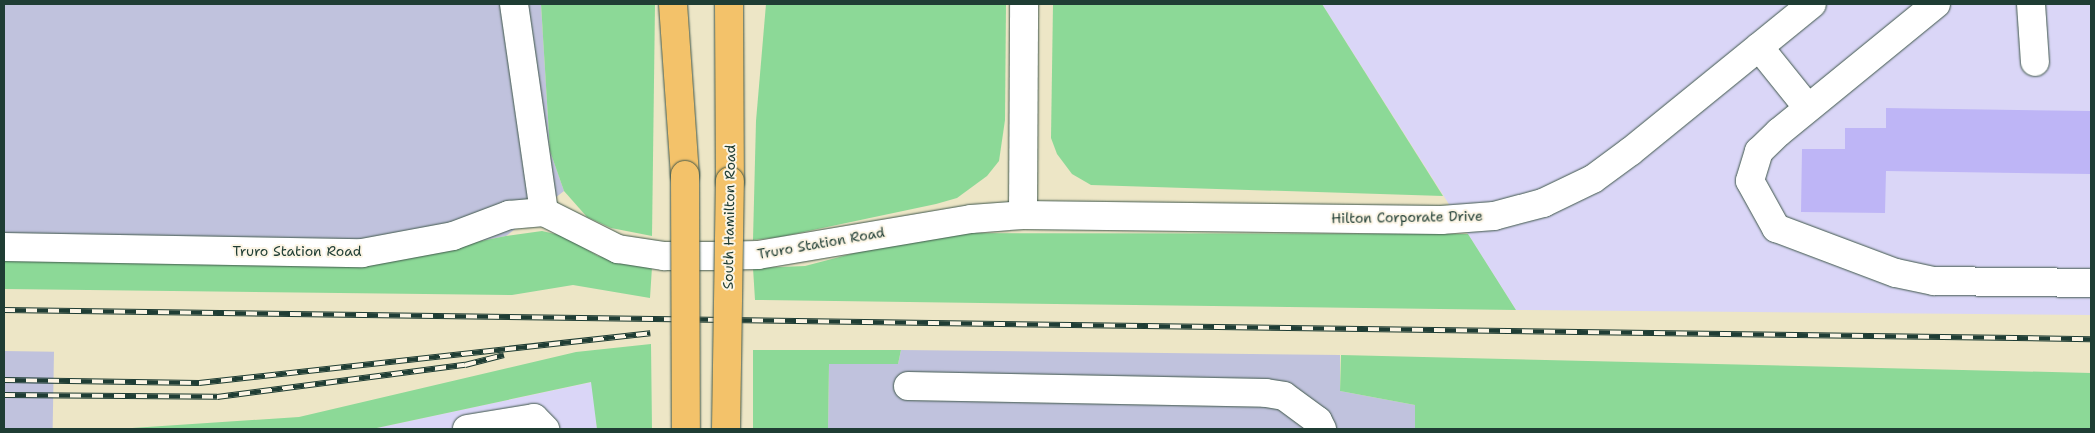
<!DOCTYPE html>
<style>
body{margin:0}
#map{position:relative;width:2095px;height:433px;overflow:hidden;background:#ede6c6;font-family:"Shantell Sans",sans-serif}
div>[style]{position:absolute}
.built>*{inset:0;background:#dad6f7}
.industrial>*{inset:0;background:#c0c2dd;transform-origin:0 0}
.green>*{inset:0;background:#8cd997}
.building>*{inset:0;background:#beb5f6}
.roads{filter:drop-shadow(0 0 1px #3e564a) drop-shadow(0 0 1px #3e564a)}
.minor>*{height:28px;margin:-14px;padding:0 14px;transform-origin:14px;border-radius:14px;background:#fff}
.major>*{height:28px;margin:-14px;padding:0 14px;transform-origin:14px;border-radius:14px;background:#f3c26a}
.highway>*{height:28px;margin:-14px;padding:0 14px;transform-origin:14px;border-radius:14px;background:#f3c26a}
.rail>*{height:5.5px;margin-top:-2.75px;transform-origin:0;background:repeating-linear-gradient(90deg,#fcf5e5 0 11px,#1f3d34 0 22px);box-sizing:border-box;border-block:1px solid #1f3d34}
.bridges{filter:drop-shadow(0 0 1px #3e564a) drop-shadow(0 0 1px #3e564a)}
.major-bridge>*{height:28px;margin:-14px;padding:0 14px;transform-origin:14px;border-radius:14px;background:#f3c26a}
span{translate:-50% -50%;white-space:nowrap;text-align:center;line-height:1.15;-webkit-text-stroke:4px #fcf5e5;paint-order:stroke}
.street-label{font-size:14px;color:#1f3d34}
.frame{position:absolute;inset:0;border:5px solid #1f3d34;pointer-events:none}
</style>
<div id="map">
<div class="built">
<i style="clip-path:polygon(1322px 4px,2091px 4px,2091px 315px,1516px 310px)"></i>
<i style="clip-path:polygon(592px 382px,597px 429px,372px 429px)"></i>
</div>
<div class="industrial">
<i style="clip-path:polygon(4px 4px,541px 4px,550px 151px,564px 191px,506px 236px,401px 257px,4px 253px)"></i>
<i style="clip-path:polygon(901px 350px,1340px 355px,1340px 391px,1415px 405px,1415px 429px,828px 429px,829px 364px,898px 364px)"></i>
<i style="left:4px;top:351px;width:50px;height:78px;rotate:1deg"></i>
</div>
<div class="green">
<i style="clip-path:polygon(541px 4px,655px 4px,652px 236px,611px 228px,587px 217px,564px 191px,550px 151px)"></i>
<i style="clip-path:polygon(766px 4px,1006px 4px,1005px 120px,999px 161px,987px 176px,957px 198px,936px 204px,780px 237px,753px 240px,756px 121px)"></i>
<i style="clip-path:polygon(1053px 4px,1322px 4px,1443px 196px,1091px 185px,1072px 174px,1057px 154px,1051px 138px)"></i>
<i style="clip-path:polygon(542px 231px,564px 236px,598px 256px,652px 267px,650px 298px,573px 285px,512px 295px,4px 289px,4px 253px,401px 257px,506px 236px)"></i>
<i style="clip-path:polygon(948px 233px,1468px 234px,1516px 310px,755px 300px,753px 268px,805px 266px,920px 236px)"></i>
<i style="clip-path:polygon(651px 344px,652px 429px,597px 429px,591px 382px,372px 429px,117px 429px,299px 417px,576px 352px)"></i>
<i style="clip-path:polygon(753px 350px,901px 350px,898px 364px,829px 364px,828px 429px,753px 429px)"></i>
<i style="clip-path:polygon(1341px 355px,2091px 373px,2091px 429px,1415px 429px,1415px 405px,1340px 391px)"></i>
</div>
<div class="building">
<i style="clip-path:polygon(1886px 108px,2091px 111px,2091px 174px,1886px 171px,1885px 213px,1801px 212px,1802px 149px,1845px 149px,1845px 128px,1886px 128px)"></i>
</div>
<div class="roads">
<div class="minor">
<i style="left:514px;top:4px;width:210px;rotate:81.8deg"></i>
<i style="left:1936px;top:4px;width:203px;rotate:140.8deg"></i>
<i style="left:1779px;top:132px;width:28px;rotate:136deg"></i>
<i style="left:1759px;top:151px;width:31px;rotate:107deg"></i>
<i style="left:1750px;top:181px;width:54px;rotate:61deg"></i>
<i style="left:1776px;top:228px;width:128px;rotate:20.6deg"></i>
<i style="left:1896px;top:273px;width:39px;rotate:12deg"></i>
<i style="left:1934px;top:281px;width:157px;rotate:0.7deg"></i>
<i style="left:2031px;top:4px;width:58px;rotate:86.1deg"></i>
<i style="left:1759px;top:47px;width:78px;rotate:51.2deg"></i>
<i style="left:1023px;top:215px;width:211px;rotate:-89.7deg"></i>
<i style="left:4px;top:247px;width:358px;rotate:1deg"></i>
<i style="left:362px;top:253px;width:93px;rotate:-10.6deg"></i>
<i style="left:453px;top:236px;width:60px;rotate:-20.6deg"></i>
<i style="left:509px;top:215px;width:35px;rotate:-5deg"></i>
<i style="left:544px;top:212px;width:83px;rotate:26.6deg"></i>
<i style="left:618px;top:249px;width:47px;rotate:8.7deg"></i>
<i style="left:664px;top:256px;width:48px"></i>
<i style="left:712px;top:256px;width:46px;rotate:-1.2deg"></i>
<i style="left:758px;top:255px;width:216px;rotate:-9.6deg"></i>
<i style="left:971px;top:219px;width:52px;rotate:-4.4deg"></i>
<i style="left:1023px;top:215px;width:418px;rotate:0.7deg"></i>
<i style="left:1441px;top:220px;width:53px;rotate:-4.3deg"></i>
<i style="left:1494px;top:216px;width:51px;rotate:-14.9deg"></i>
<i style="left:1543px;top:203px;width:55px;rotate:-25.6deg"></i>
<i style="left:1593px;top:179px;width:47px;rotate:-36.4deg"></i>
<i style="left:1631px;top:151px;width:233px;rotate:-39.1deg"></i>
<i style="left:908px;top:386px;width:358px;rotate:1.1deg"></i>
<i style="left:1266px;top:393px;width:18px;rotate:9deg"></i>
<i style="left:1284px;top:396px;width:42px;rotate:36.3deg"></i>
<i style="left:1318px;top:421px;width:9px;rotate:63deg"></i>
<i style="left:467px;top:429px;width:68px;rotate:-9.3deg"></i>
<i style="left:534px;top:418px;width:16px;rotate:45deg"></i>
</div>
<div class="major">
<i style="left:729px;top:4px;width:177px;rotate:89.7deg"></i>
</div>
<div class="highway">
<i style="left:673px;top:4px;width:171px;rotate:86deg"></i>
</div>
</div>
<div class="rail">
<i style="left:4px;top:310px;width:2087px;rotate:0.8deg"></i>
<i style="left:4px;top:380px;width:195px;rotate:0.9deg"></i>
<i style="left:199px;top:383px;width:454px;rotate:-6.3deg"></i>
<i style="left:4px;top:395px;width:213px;rotate:0.5deg"></i>
<i style="left:217px;top:397px;width:250px;rotate:-7.4deg"></i>
<i style="left:465px;top:365px;width:40px;rotate:-14.4deg"></i>
</div>
<div class="bridges">
<div class="major-bridge">
<i style="left:685px;top:175px;width:253px;rotate:89.8deg"></i>
<i style="left:726px;top:429px;width:248px;rotate:-89.1deg"></i>
</div>
</div>
<div class="street-label">
<span style="left:729px;top:217px;rotate:-89deg">South Hamilton Road</span>
<span style="left:1407px;top:217px;rotate:-1deg">Hilton Corporate Drive</span>
<span style="left:821px;top:243px;rotate:-10deg">Truro Station Road</span>
<span style="left:297px;top:251px">Truro Station Road</span>
</div>
<div class="frame"></div>
</div>
